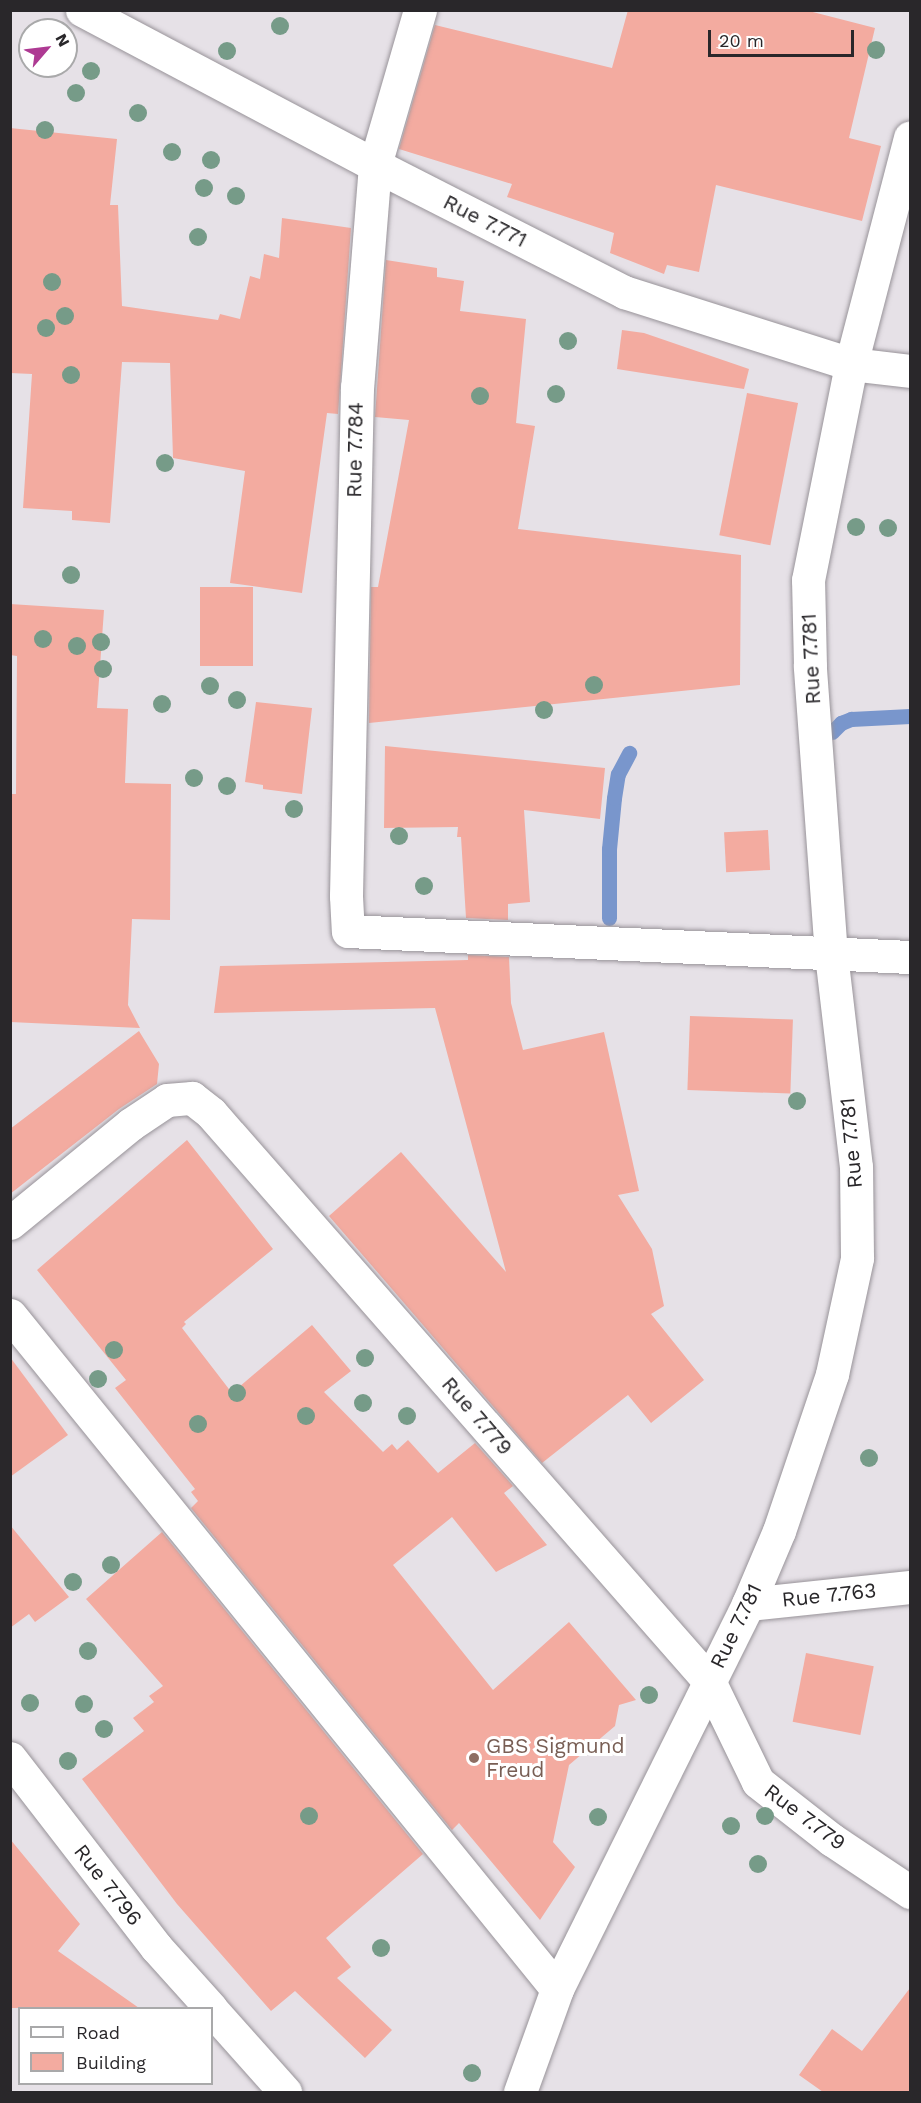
<!DOCTYPE html>
<style>
body{margin:0}
#map{position:relative;width:921px;height:2103px;overflow:hidden;background:#e6e1e7;font-family:"Work Sans",sans-serif}
div>[style]{position:absolute}
.stream>*{height:15px;margin:-7.5px;padding:0 7.5px;transform-origin:7.5px;border-radius:7.5px;background:#7996cc}
.building>*{inset:0;background:#f3aba0;transform-origin:0 0}
.roads{filter:drop-shadow(0 0 2px #989399) drop-shadow(0 0 2px #989399)}
.minor>*{height:33px;margin:-16.5px;padding:0 16.5px;transform-origin:16.5px;border-radius:16.5px;background:#fff}
.trees>*{width:18px;height:18px;margin:-9px;border-radius:50%;background:#769b88}
.dots>*{width:16px;height:16px;translate:-50% -50%;box-sizing:border-box;border:3px solid #fff;border-radius:50%}
span{translate:-50% -50%;white-space:nowrap;text-align:center;line-height:1.15;-webkit-text-stroke:6px #fff;paint-order:stroke}
.street-label{font-size:21px;color:#29272a}
.education-label{font-size:21px;color:#785e54}
.left{translate:0 -50%;text-align:left}
.frame{position:absolute;inset:0;border:12px solid #29272a;pointer-events:none}
.legend{position:absolute;left:18px;top:2007px;width:195px;height:78px;box-sizing:border-box;background:#fff;border:2px solid #a9a9aa;margin:0;padding:8px 10px;list-style:none;font-size:18px;color:#29272a}
.legend li{display:flex;align-items:center;gap:12px;height:30px}
.legend b{width:30px;border:2px solid #a9a9aa}
.north{position:absolute;left:18px;top:18px;width:60px;height:60px;box-sizing:border-box;background:#fff;border:2px solid #a9a9aa;border-radius:50%;rotate:62deg;font-size:16px;font-weight:700;line-height:24px;text-align:center;color:#29272a}
.north::after{content:'';display:block;margin:auto;width:21px;height:27px;background:#ae3a93;clip-path:polygon(50% 0,100% 100%,50% 72%,0 100%)}
.scale{position:absolute;left:708px;top:30px;width:146px;height:27px;box-sizing:border-box;border:3px solid #29272a;border-top:0;padding-left:8px;font-size:18px;line-height:21px;white-space:nowrap;color:#29272a;-webkit-text-stroke:4px #fff;paint-order:stroke}
</style>
<div id="map">
<div class="stream">
<i style="left:832px;top:732px;width:13px;rotate:-45deg"></i>
<i style="left:841px;top:723px;width:11px;rotate:-22deg"></i>
<i style="left:851px;top:719px;width:59px;rotate:-2.9deg"></i>
<i style="left:609px;top:918px;width:69px;rotate:-90deg"></i>
<i style="left:609px;top:849px;width:51px;rotate:-84.4deg"></i>
<i style="left:614px;top:798px;width:24px;rotate:-81deg"></i>
<i style="left:618px;top:774px;width:24px;rotate:-62deg"></i>
</div>
<div class="building">
<i style="clip-path:polygon(628px 10px,805px 10px,875px 28px,849px 138px,881px 146px,862px 221px,716px 185px,699px 272px,667px 265px,664px 274px,610px 253px,614px 233px,507px 197px,512px 184px,399px 149px,435px 25px,612px 68px)"></i>
<i style="clip-path:polygon(10px 128px,117px 139px,110px 205px,118px 205px,122px 306px,218px 320px,220px 314px,240px 319px,250px 276px,260px 279px,264px 254px,279px 258px,282px 218px,351px 228px,338px 414px,327px 413px,302px 593px,230px 583px,245px 471px,173px 458px,170px 363px,122px 362px,110px 523px,72px 520px,72px 511px,23px 508px,32px 374px,10px 373px)"></i>
<i style="clip-path:polygon(386px 260px,437px 268px,437px 277px,464px 281px,460px 311px,526px 319px,516px 423px,535px 426px,518px 529px,741px 555px,740px 685px,369px 723px,371px 587px,378px 587px,409px 420px,375px 417px)"></i>
<i style="clip-path:polygon(622px 330px,644px 333px,749px 369px,744px 389px,617px 369px)"></i>
<i style="left:747px;top:393px;width:52px;height:145px;rotate:11deg"></i>
<i style="left:253px;top:587px;width:79px;height:53px;rotate:90deg"></i>
<i style="clip-path:polygon(10px 604px,104px 610px,97px 708px,128px 709px,125px 783px,171px 784px,170px 920px,132px 919px,128px 1005px,140px 1028px,10px 1022px,10px 794px,16px 794px,17px 656px,10px 655px)"></i>
<i style="clip-path:polygon(256px 702px,312px 708px,302px 794px,263px 789px,263px 785px,245px 782px)"></i>
<i style="clip-path:polygon(385px 746px,605px 768px,600px 819px,524px 810px,530px 902px,508px 904px,508px 920px,466px 918px,461px 837px,457px 837px,458px 827px,384px 828px)"></i>
<i style="left:768px;top:830px;width:40px;height:44px;rotate:87deg"></i>
<i style="clip-path:polygon(468px 955px,509px 957px,511px 1003px,523px 1050px,604px 1032px,639px 1191px,618px 1195px,652px 1249px,664px 1306px,651px 1314px,704px 1380px,651px 1423px,628px 1395px,542px 1463px,329px 1216px,401px 1152px,506px 1272px,435px 1008px,214px 1013px,220px 966px,468px 960px)"></i>
<i style="left:690px;top:1016px;width:103px;height:74px;rotate:2deg"></i>
<i style="clip-path:polygon(139px 1031px,159px 1064px,157px 1084px,119px 1109px,10px 1194px,10px 1129px)"></i>
<i style="clip-path:polygon(187px 1140px,273px 1249px,184px 1322px,186px 1324px,182px 1328px,232px 1393px,312px 1325px,351px 1371px,324px 1392px,383px 1452px,392px 1444px,397px 1450px,408px 1440px,438px 1473px,475px 1443px,513px 1486px,504px 1493px,547px 1545px,496px 1572px,452px 1517px,393px 1565px,493px 1690px,569px 1622px,636px 1700px,619px 1705px,615px 1726px,569px 1765px,553px 1842px,575px 1867px,540px 1920px,459px 1823px,452px 1830px,191px 1508px,198px 1501px,191px 1492px,195px 1489px,115px 1388px,126px 1380px,37px 1270px)"></i>
<i style="clip-path:polygon(10px 1357px,68px 1435px,10px 1477px)"></i>
<i style="clip-path:polygon(10px 1525px,69px 1597px,35px 1622px,29px 1614px,10px 1628px)"></i>
<i style="clip-path:polygon(162px 1532px,423px 1854px,326px 1938px,351px 1967px,337px 1978px,392px 2030px,365px 2058px,295px 1991px,271px 2011px,177px 1904px,82px 1779px,144px 1731px,133px 1718px,154px 1702px,149px 1696px,163px 1686px,86px 1599px)"></i>
<i style="left:806px;top:1653px;width:69px;height:70px;rotate:11deg"></i>
<i style="clip-path:polygon(10px 1839px,80px 1924px,58px 1951px,139px 2008px,10px 2008px)"></i>
<i style="clip-path:polygon(910px 1988px,910px 2092px,823px 2092px,799px 2075px,832px 2029px,862px 2051px)"></i>
</div>
<div class="roads">
<div class="minor">
<i style="left:82px;top:10px;width:331px;rotate:27.9deg"></i>
<i style="left:375px;top:165px;width:280px;rotate:27deg"></i>
<i style="left:624px;top:292px;width:238px;rotate:17.6deg"></i>
<i style="left:851px;top:364px;width:59px;rotate:6.8deg"></i>
<i style="left:420px;top:10px;width:161px;rotate:106.2deg"></i>
<i style="left:375px;top:165px;width:223px;rotate:94.6deg"></i>
<i style="left:357px;top:387px;width:509px;rotate:91.24deg"></i>
<i style="left:346px;top:896px;width:35px;rotate:87deg"></i>
<i style="left:348px;top:931px;width:563px;rotate:2.65deg"></i>
<i style="left:10px;top:1223px;width:156px;rotate:-39.3deg"></i>
<i style="left:131px;top:1124px;width:43px;rotate:-33.7deg"></i>
<i style="left:167px;top:1100px;width:25px;rotate:-5deg"></i>
<i style="left:192px;top:1098px;width:24px;rotate:38deg"></i>
<i style="left:211px;top:1113px;width:755px;rotate:48.76deg"></i>
<i style="left:709px;top:1681px;width:112px;rotate:64.1deg"></i>
<i style="left:758px;top:1782px;width:94px;rotate:38.1deg"></i>
<i style="left:832px;top:1840px;width:94px;rotate:33.7deg"></i>
<i style="left:10px;top:1315px;width:868px;rotate:50.94deg"></i>
<i style="left:748px;top:1604px;width:163px;rotate:-6deg"></i>
<i style="left:10px;top:1758px;width:239px;rotate:52.3deg"></i>
<i style="left:156px;top:1947px;width:82px;rotate:48deg"></i>
<i style="left:212px;top:2010px;width:110px;rotate:48.3deg"></i>
<i style="left:520px;top:2092px;width:109px;rotate:-70.2deg"></i>
<i style="left:557px;top:1989px;width:430px;rotate:-63.6deg"></i>
<i style="left:748px;top:1604px;width:79px;rotate:-67deg"></i>
<i style="left:779px;top:1531px;width:166px;rotate:-71.3deg"></i>
<i style="left:832px;top:1374px;width:119px;rotate:-77.8deg"></i>
<i style="left:857px;top:1258px;width:91px;rotate:-90.6deg"></i>
<i style="left:856px;top:1167px;width:213px;rotate:-96.7deg"></i>
<i style="left:831px;top:955px;width:290px;rotate:-94.2deg"></i>
<i style="left:810px;top:666px;width:86px;rotate:-91.3deg"></i>
<i style="left:808px;top:580px;width:220px;rotate:-78.7deg"></i>
<i style="left:851px;top:364px;width:234px;rotate:-75.4deg"></i>
</div>
</div>
<div class="trees">
<i style="left:280px;top:26px"></i>
<i style="left:876px;top:50px"></i>
<i style="left:227px;top:51px"></i>
<i style="left:91px;top:71px"></i>
<i style="left:76px;top:93px"></i>
<i style="left:138px;top:113px"></i>
<i style="left:45px;top:130px"></i>
<i style="left:172px;top:152px"></i>
<i style="left:211px;top:160px"></i>
<i style="left:204px;top:188px"></i>
<i style="left:236px;top:196px"></i>
<i style="left:198px;top:237px"></i>
<i style="left:52px;top:282px"></i>
<i style="left:65px;top:316px"></i>
<i style="left:46px;top:328px"></i>
<i style="left:568px;top:341px"></i>
<i style="left:71px;top:375px"></i>
<i style="left:556px;top:394px"></i>
<i style="left:480px;top:396px"></i>
<i style="left:165px;top:463px"></i>
<i style="left:856px;top:527px"></i>
<i style="left:888px;top:528px"></i>
<i style="left:71px;top:575px"></i>
<i style="left:43px;top:639px"></i>
<i style="left:101px;top:642px"></i>
<i style="left:77px;top:646px"></i>
<i style="left:103px;top:669px"></i>
<i style="left:594px;top:685px"></i>
<i style="left:210px;top:686px"></i>
<i style="left:237px;top:700px"></i>
<i style="left:162px;top:704px"></i>
<i style="left:544px;top:710px"></i>
<i style="left:194px;top:778px"></i>
<i style="left:227px;top:786px"></i>
<i style="left:294px;top:809px"></i>
<i style="left:399px;top:836px"></i>
<i style="left:424px;top:886px"></i>
<i style="left:797px;top:1101px"></i>
<i style="left:114px;top:1350px"></i>
<i style="left:365px;top:1358px"></i>
<i style="left:98px;top:1379px"></i>
<i style="left:237px;top:1393px"></i>
<i style="left:363px;top:1403px"></i>
<i style="left:306px;top:1416px"></i>
<i style="left:407px;top:1416px"></i>
<i style="left:198px;top:1424px"></i>
<i style="left:869px;top:1458px"></i>
<i style="left:111px;top:1565px"></i>
<i style="left:73px;top:1582px"></i>
<i style="left:88px;top:1651px"></i>
<i style="left:649px;top:1695px"></i>
<i style="left:30px;top:1703px"></i>
<i style="left:84px;top:1704px"></i>
<i style="left:104px;top:1729px"></i>
<i style="left:68px;top:1761px"></i>
<i style="left:309px;top:1816px"></i>
<i style="left:765px;top:1816px"></i>
<i style="left:598px;top:1817px"></i>
<i style="left:731px;top:1826px"></i>
<i style="left:758px;top:1864px"></i>
<i style="left:381px;top:1948px"></i>
<i style="left:472px;top:2073px"></i>
</div>
<div class="dots">
<i style="left:474px;top:1758px;background:#8d6e63"></i>
</div>
<div class="street-label">
<span style="left:485px;top:221px;rotate:27deg">Rue 7.771</span>
<span style="left:355px;top:450px;rotate:-89deg">Rue 7.784</span>
<span style="left:811px;top:659px;rotate:-93deg">Rue 7.781</span>
<span style="left:851px;top:1143px;rotate:-95deg">Rue 7.781</span>
<span style="left:477px;top:1416px;rotate:49deg">Rue 7.779</span>
<span style="left:829px;top:1595px;rotate:-6deg">Rue 7.763</span>
<span style="left:736px;top:1626px;rotate:-64deg">Rue 7.781</span>
<span style="left:805px;top:1817px;rotate:37deg">Rue 7.779</span>
<span style="left:108px;top:1885px;rotate:52deg">Rue 7.796</span>
</div>
<div class="education-label">
<span class="left" style="left:486px;top:1758px">GBS Sigmund<br>Freud</span>
</div>
<div class="frame"></div>
<ul class="legend">
<li><b style="height:8px;background:#fff"></b>Road</li>
<li><b style="height:16px;background:#f3aba0"></b>Building</li>
</ul>
<div class="north">N</div>
<div class="scale">20 m</div>
</div>
